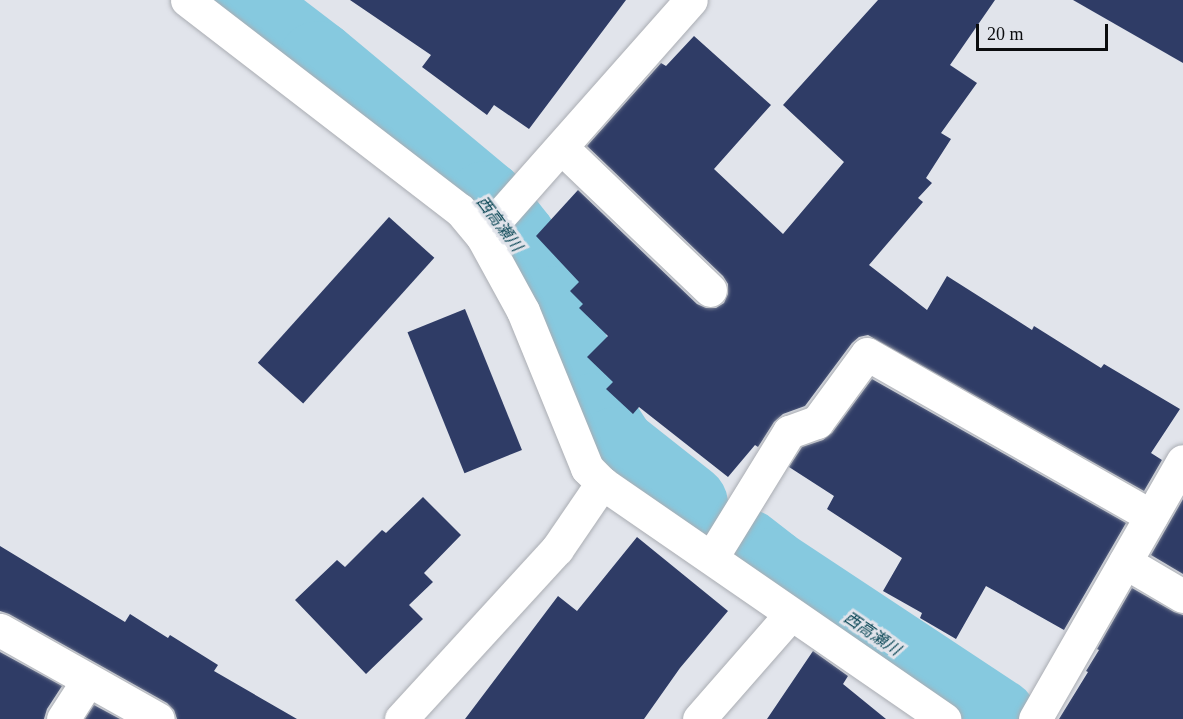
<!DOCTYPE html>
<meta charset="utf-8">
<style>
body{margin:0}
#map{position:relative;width:1183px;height:719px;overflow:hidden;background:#e1e4eb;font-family:"Times New Roman","Noto Sans JP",serif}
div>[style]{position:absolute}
.river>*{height:80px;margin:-40px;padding:0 40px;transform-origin:40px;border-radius:40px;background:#86c9df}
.building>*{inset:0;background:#2f3c66;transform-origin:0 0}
.roads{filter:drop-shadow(0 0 2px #aaadb3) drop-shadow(0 0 2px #aaadb3)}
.minor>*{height:33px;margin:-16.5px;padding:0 16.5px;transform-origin:16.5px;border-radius:16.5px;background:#fff}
span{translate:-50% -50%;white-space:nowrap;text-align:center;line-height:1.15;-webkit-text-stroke:6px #e1e4eb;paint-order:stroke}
.water-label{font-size:16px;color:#0a4655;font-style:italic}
.scale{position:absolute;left:976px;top:24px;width:132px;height:27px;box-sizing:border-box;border:3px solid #0b0c0e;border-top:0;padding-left:8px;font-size:18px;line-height:21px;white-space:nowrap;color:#0b0c0e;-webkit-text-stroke:4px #e1e4eb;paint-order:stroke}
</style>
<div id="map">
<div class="river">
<i style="left:238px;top:0;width:101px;rotate:37.3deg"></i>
<i style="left:318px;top:61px;width:219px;rotate:39.8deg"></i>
<i style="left:486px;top:201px;width:50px;rotate:51.5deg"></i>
<i style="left:517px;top:240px;width:34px;rotate:62deg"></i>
<i style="left:533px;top:270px;width:41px;rotate:62.2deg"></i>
<i style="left:552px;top:306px;width:115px;rotate:68.6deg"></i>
<i style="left:594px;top:413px;width:40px;rotate:57.1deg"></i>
<i style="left:616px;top:447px;width:92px;rotate:38.4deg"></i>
<i style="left:746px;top:549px;width:31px;rotate:38deg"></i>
<i style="left:770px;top:568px;width:273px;rotate:33.5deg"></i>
</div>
<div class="building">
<i style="clip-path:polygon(350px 0,626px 0,529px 129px,494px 105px,487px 115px,422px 67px,431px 55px)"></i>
<i style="clip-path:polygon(878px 0,995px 0,950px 65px,977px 83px,941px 133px,951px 139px,926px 178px,932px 183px,918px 198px,923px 202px,869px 265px,927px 310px,947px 276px,1032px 330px,1034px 326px,1101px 368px,1104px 364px,1180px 409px,1151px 453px,1162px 460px,1144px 491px,868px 335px,859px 337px,852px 343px,805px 406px,783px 414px,774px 422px,758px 447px,755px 445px,728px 477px,639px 407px,633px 414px,606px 389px,613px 382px,587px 357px,608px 336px,579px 308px,583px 304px,570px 291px,579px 282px,536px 236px,578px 190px,697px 304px,706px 308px,716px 308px,724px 303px,728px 294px,728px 284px,723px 276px,587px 146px,661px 63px,666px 66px,694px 36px,771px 105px,714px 169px,783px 234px,844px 162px,783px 105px)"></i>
<i style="clip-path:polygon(1073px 0,1183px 0,1183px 63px)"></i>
<i style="left:389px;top:217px;width:61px;height:196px;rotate:42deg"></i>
<i style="left:465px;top:309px;width:152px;height:62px;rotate:68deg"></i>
<i style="clip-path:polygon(872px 379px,1126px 523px,1064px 630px,986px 586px,956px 639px,920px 618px,922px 613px,883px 591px,902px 558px,827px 509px,834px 496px,789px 467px,802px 447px,823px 440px,832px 433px)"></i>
<i style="clip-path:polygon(423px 497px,461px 535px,424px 573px,433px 582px,409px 605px,423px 619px,366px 674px,295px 600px,337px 560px,345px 567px,382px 530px,386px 533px)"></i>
<i style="clip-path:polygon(1183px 499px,1183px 574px,1151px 555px)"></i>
<i style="clip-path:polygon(637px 537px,728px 611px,680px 668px,644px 719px,465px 719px,558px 596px,577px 611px)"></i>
<i style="clip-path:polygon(0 546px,125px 622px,130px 614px,168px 638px,170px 635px,218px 665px,214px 671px,297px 719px,177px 719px,174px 710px,167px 703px,9px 614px,0 611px)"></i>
<i style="clip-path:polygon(1132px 588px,1174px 612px,1183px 615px,1183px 719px,1059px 719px,1088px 672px,1086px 671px,1099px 650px,1097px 649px)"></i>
<i style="clip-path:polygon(813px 651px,848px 676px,843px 684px,886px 719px,767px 719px)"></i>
<i style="clip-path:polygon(0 652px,62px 686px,47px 709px,44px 719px,0 719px)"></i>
<i style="clip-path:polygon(94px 705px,120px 719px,85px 719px)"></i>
</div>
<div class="roads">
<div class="minor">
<i style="left:187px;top:0;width:344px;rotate:37.6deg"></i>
<i style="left:460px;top:210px;width:34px;rotate:50deg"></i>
<i style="left:482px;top:236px;width:85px;rotate:61.3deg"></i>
<i style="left:523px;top:311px;width:170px;rotate:67.8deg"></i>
<i style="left:587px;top:468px;width:21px;rotate:45deg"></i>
<i style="left:602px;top:483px;width:416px;rotate:34.6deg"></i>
<i style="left:562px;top:148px;width:205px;rotate:43.8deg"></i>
<i style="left:482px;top:236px;width:315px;rotate:-48.5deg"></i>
<i style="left:712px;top:557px;width:147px;rotate:-58.4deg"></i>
<i style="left:789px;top:432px;width:30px;rotate:-20deg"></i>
<i style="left:817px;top:422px;width:84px;rotate:-53.7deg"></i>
<i style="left:867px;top:354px;width:327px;rotate:29.7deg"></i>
<i style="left:1125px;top:562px;width:67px;rotate:30.4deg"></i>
<i style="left:0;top:630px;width:181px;rotate:29.4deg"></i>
<i style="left:63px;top:719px;width:46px;rotate:-57.3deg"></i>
<i style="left:401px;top:719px;width:231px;rotate:-47.5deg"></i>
<i style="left:557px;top:549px;width:80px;rotate:-55.7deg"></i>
<i style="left:699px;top:719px;width:138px;rotate:-48.8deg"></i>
<i style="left:1035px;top:719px;width:297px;rotate:-60.2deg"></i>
</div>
</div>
<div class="water-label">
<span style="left:499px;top:224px;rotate:53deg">西高瀬川</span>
<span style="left:872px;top:634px;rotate:34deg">西高瀬川</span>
</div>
<div class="scale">20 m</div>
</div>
